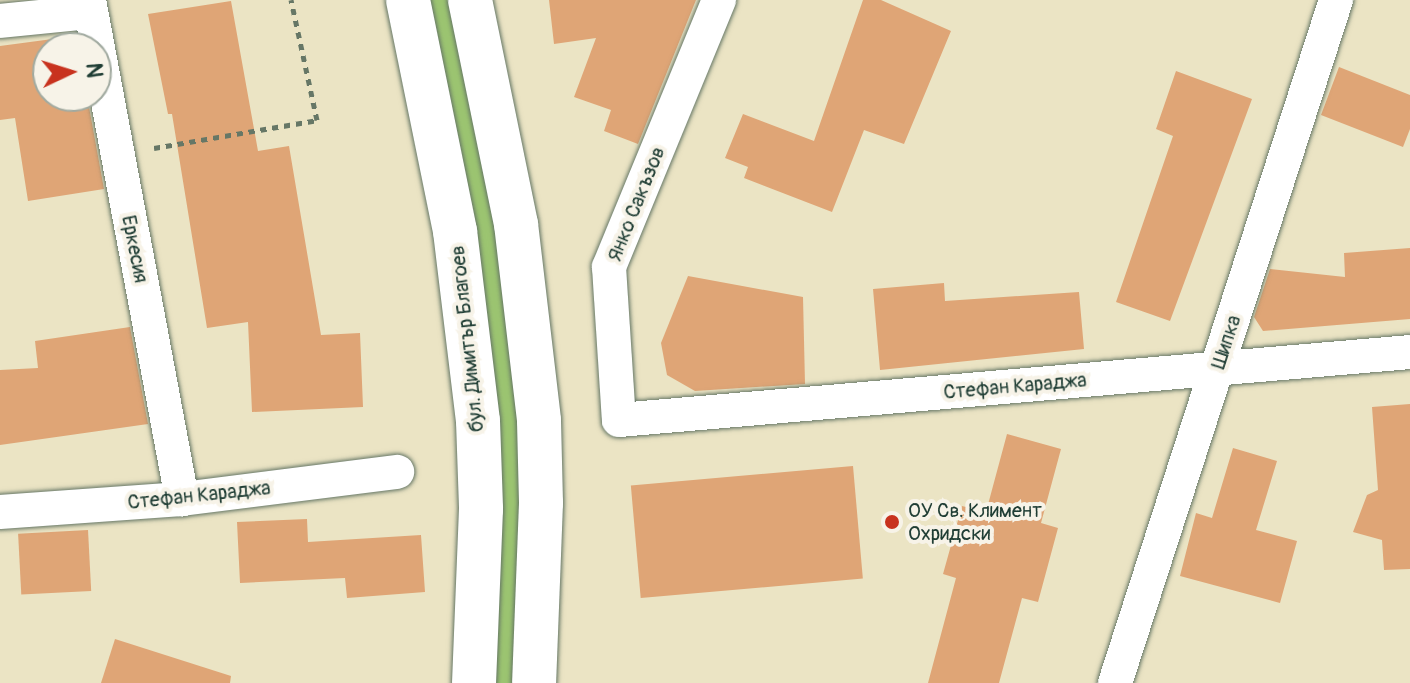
<!DOCTYPE html>
<meta charset="utf-8">
<style>
body{margin:0}
#map{position:relative;width:1410px;height:683px;overflow:hidden;background:#ebe4c4;font-family:Pangolin,sans-serif}
div>[style]{position:absolute}
.green>*{inset:0;background:#9cc571}
.building>*{inset:0;background:#dfa576;transform-origin:0 0}
.path>*{height:5px;margin-top:-2.5px;transform-origin:0;background:repeating-linear-gradient(90deg,#676 0 6px,transparent 0 12px)}
.roads{filter:drop-shadow(0 0 2px #676) drop-shadow(0 0 2px #676)}
.street>*{height:34px;margin:-17px;padding:0 17px;transform-origin:17px;border-radius:17px;background:#fff}
.secondary>*{height:44px;margin:-22px;padding:0 22px;transform-origin:22px;border-radius:22px;background:#fff}
.dots>*{width:22px;height:22px;translate:-50% -50%;box-sizing:border-box;border:4px solid #f7f3e8;border-radius:50%}
span{translate:-50% -50%;white-space:nowrap;text-align:center;line-height:1.15;-webkit-text-stroke:8px #f7f3e8;paint-order:stroke}
.street-label{font-size:20px;color:#1f3d34}
.poi-label{font-size:20px;color:#1f3d34}
.left{translate:0 -50%;text-align:left}
.north{position:absolute;left:32px;top:32px;width:80px;height:80px;box-sizing:border-box;background:#f7f3e8;border:2px solid #a1aaa0;border-radius:50%;rotate:86deg;font-size:22px;font-weight:700;line-height:32px;text-align:center;color:#1f3d34}
.north::after{content:'';display:block;margin:auto;width:28px;height:36px;background:#c8321e;clip-path:polygon(50% 0,100% 100%,50% 72%,0 100%)}
</style>
<div id="map">
<div class="green">
<i style="clip-path:polygon(408px 0,470px 0,516px 224px,534px 683px,474px 683px,481px 509px)"></i>
</div>
<div class="building">
<i style="clip-path:polygon(549px 0,696px 0,638px 144px,604px 131px,611px 110px,574px 97px,596px 38px,554px 44px)"></i>
<i style="clip-path:polygon(863px 0,881px 0,951px 31px,904px 144px,864px 130px,832px 212px,744px 178px,748px 167px,725px 158px,743px 114px,814px 141px)"></i>
<i style="clip-path:polygon(231px 1px,258px 151px,289px 146px,321px 335px,360px 333px,363px 407px,252px 412px,248px 322px,207px 328px,172px 114px,168px 114px,148px 14px)"></i>
<i style="clip-path:polygon(75px 36px,78px 48px,48px 48px,48px 96px,87px 96px,104px 189px,28px 201px,15px 118px,0 120px,0 46px)"></i>
<i style="clip-path:polygon(1339px 67px,1410px 95px,1410px 129px,1403px 147px,1321px 115px)"></i>
<i style="clip-path:polygon(1176px 71px,1252px 99px,1170px 321px,1116px 302px,1173px 136px,1156px 129px)"></i>
<i style="clip-path:polygon(1410px 248px,1410px 319px,1263px 331px,1254px 317px,1270px 269px,1345px 277px,1344px 253px)"></i>
<i style="clip-path:polygon(688px 276px,803px 297px,805px 384px,695px 391px,667px 375px,661px 343px)"></i>
<i style="clip-path:polygon(944px 283px,945px 301px,1079px 292px,1084px 349px,880px 370px,873px 289px)"></i>
<i style="clip-path:polygon(130px 327px,148px 424px,0 445px,0 370px,38px 368px,35px 341px)"></i>
<i style="clip-path:polygon(1410px 404px,1410px 569px,1384px 570px,1382px 540px,1353px 532px,1367px 495px,1378px 490px,1372px 407px)"></i>
<i style="clip-path:polygon(1007px 434px,1061px 449px,1041px 523px,1058px 528px,1038px 602px,1022px 598px,999px 683px,928px 683px,956px 578px,943px 574px,962px 506px,986px 512px)"></i>
<i style="clip-path:polygon(1233px 448px,1277px 461px,1256px 530px,1297px 541px,1280px 603px,1180px 576px,1196px 513px,1212px 518px)"></i>
<i style="left:853px;top:466px;width:113px;height:223px;rotate:85deg"></i>
<i style="clip-path:polygon(307px 519px,308px 542px,421px 535px,425px 592px,347px 598px,345px 578px,240px 583px,237px 522px)"></i>
<i style="left:88px;top:530px;width:61px;height:70px;rotate:87deg"></i>
<i style="clip-path:polygon(115px 639px,231px 676px,230px 683px,101px 683px)"></i>
</div>
<div class="path">
<i style="left:154px;top:148px;width:165px;rotate:-9.7deg"></i>
<i style="left:317px;top:120px;width:123px;rotate:-102.2deg"></i>
</div>
<div class="roads">
<div class="street">
<i style="left:89px;top:0;width:508px;rotate:79.44deg"></i>
<i style="left:719px;top:0;width:289px;rotate:112.4deg"></i>
<i style="left:609px;top:267px;width:153px;rotate:86.3deg"></i>
<i style="left:619px;top:420px;width:794px;rotate:-4.91deg"></i>
<i style="left:0;top:21px;width:90px;rotate:-5.7deg"></i>
<i style="left:0;top:512px;width:182px;rotate:-4.1deg"></i>
<i style="left:182px;top:499px;width:217px;rotate:-7.2deg"></i>
<i style="left:1115px;top:683px;width:718px;rotate:-72.07deg"></i>
</div>
<div class="secondary">
<i style="left:408px;top:0;width:236px;rotate:78.5deg"></i>
<i style="left:455px;top:231px;width:191px;rotate:83.1deg"></i>
<i style="left:478px;top:421px;width:88px;rotate:88deg"></i>
<i style="left:481px;top:509px;width:174px;rotate:92.3deg"></i>
<i style="left:470px;top:0;width:229px;rotate:78.4deg"></i>
<i style="left:516px;top:224px;width:198px;rotate:83.3deg"></i>
<i style="left:539px;top:421px;width:82px;rotate:88.6deg"></i>
<i style="left:541px;top:503px;width:180px;rotate:92.2deg"></i>
</div>
</div>
<div class="dots">
<i style="left:892px;top:522px;background:#c8321e"></i>
</div>
<div class="street-label">
<span style="left:636px;top:204px;rotate:-68deg">Янко Сакъзов</span>
<span style="left:135px;top:249px;rotate:79deg">Еркесия</span>
<span style="left:467px;top:339px;rotate:-96deg">бул. Димитър Благоев</span>
<span style="left:1226px;top:342px;rotate:-72deg">Шипка</span>
<span style="left:1015px;top:386px;rotate:-5deg">Стефан Караджа</span>
<span style="left:199px;top:495px;rotate:-6deg">Стефан Караджа</span>
</div>
<div class="poi-label">
<span class="left" style="left:908px;top:522px">ОУ Св. Климент<br>Охридски</span>
</div>
<div class="north">N</div>
</div>
